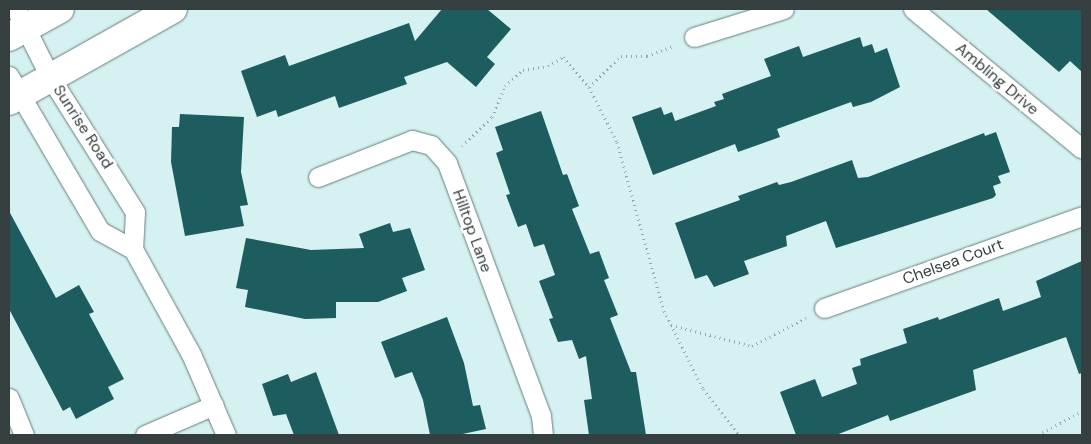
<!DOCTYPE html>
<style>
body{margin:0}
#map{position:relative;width:1091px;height:444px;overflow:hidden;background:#d6f1f2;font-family:"DM Sans",sans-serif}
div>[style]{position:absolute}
.building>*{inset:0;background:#1d5c5f}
.path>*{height:3px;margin-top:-1.5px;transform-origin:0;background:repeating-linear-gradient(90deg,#95a9aa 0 1px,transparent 0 5px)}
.roads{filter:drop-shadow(0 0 1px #657d7d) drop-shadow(0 0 1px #657d7d)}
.minor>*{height:19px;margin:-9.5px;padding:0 9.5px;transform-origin:9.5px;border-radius:9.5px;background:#fff}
.secondary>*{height:28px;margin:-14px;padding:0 14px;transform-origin:14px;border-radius:14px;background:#fff}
span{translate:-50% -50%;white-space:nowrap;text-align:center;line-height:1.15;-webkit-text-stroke:5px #fff;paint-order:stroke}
.street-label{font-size:16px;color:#353f40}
.frame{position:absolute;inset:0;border:10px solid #353f40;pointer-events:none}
</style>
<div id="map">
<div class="building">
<i style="clip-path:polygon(442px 9px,487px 9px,511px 29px,487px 57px,495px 64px,476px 87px,447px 62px,404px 77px,407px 84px,339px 108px,335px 96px,278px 117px,276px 110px,257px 117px,241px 71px,285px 55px,289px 66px,409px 23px,415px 41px)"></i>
<i style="clip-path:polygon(986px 9px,1082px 9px,1082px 72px,1070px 61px,1059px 72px)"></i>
<i style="clip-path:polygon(860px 37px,863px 47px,872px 44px,875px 53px,887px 48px,900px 87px,871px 102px,853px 107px,851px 102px,777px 129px,780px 137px,738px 152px,735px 144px,653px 175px,632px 117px,661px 107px,664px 115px,672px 112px,675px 121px,716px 106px,714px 102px,724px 99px,722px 94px,771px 76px,764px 59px,799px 46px,803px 57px)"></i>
<i style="clip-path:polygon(541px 111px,563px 175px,567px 174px,579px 206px,572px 209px,590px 254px,599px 251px,609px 278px,604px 280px,618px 315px,610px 318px,631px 372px,636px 372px,646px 435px,589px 435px,584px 400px,592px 399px,586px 356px,579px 359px,572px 340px,558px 342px,549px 319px,553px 318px,539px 281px,555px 275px,544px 244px,534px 247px,526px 224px,518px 227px,506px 195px,510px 194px,496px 153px,503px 150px,495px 127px)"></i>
<i style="clip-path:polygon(180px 114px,244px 117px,241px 172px,248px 205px,240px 206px,244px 226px,185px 236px,171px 162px,172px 127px,179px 127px)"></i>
<i style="clip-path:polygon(996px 132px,1010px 172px,998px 176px,1001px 183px,993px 186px,996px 195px,993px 198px,836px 248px,826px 221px,786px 236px,787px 246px,744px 261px,749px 274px,714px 287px,707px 275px,695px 279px,675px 223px,740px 200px,738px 196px,777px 182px,779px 185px,791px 182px,852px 160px,858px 178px,868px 177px,984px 133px,985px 136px)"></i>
<i style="clip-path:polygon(9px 211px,56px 298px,79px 285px,94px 312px,89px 314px,124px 379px,108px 387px,114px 399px,76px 419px,70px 407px,63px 411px,9px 309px)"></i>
<i style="clip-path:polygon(390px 223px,393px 232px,410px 228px,425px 270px,402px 278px,407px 291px,378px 302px,336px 302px,336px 318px,305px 319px,245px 307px,248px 290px,236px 288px,246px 238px,311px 250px,364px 248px,359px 234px)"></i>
<i style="clip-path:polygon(1082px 261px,1082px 373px,1079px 374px,1066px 337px,973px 370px,976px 390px,890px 421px,888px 415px,836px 435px,796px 435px,780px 392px,815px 379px,822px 397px,857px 384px,852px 368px,861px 365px,860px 359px,907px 343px,903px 329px,938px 317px,939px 320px,999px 298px,1003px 311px,1041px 297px,1036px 281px)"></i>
<i style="clip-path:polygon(447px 317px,464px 363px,473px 406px,480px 405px,486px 429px,458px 435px,430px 435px,423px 400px,412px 372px,395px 378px,381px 342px)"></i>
<i style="clip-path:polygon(316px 372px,339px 435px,294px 435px,286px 414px,273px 416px,262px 384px,288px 374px,291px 382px)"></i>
</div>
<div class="path">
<i style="left:589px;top:87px;width:45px;rotate:-44.1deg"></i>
<i style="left:621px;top:56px;width:26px"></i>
<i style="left:647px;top:56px;width:30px;rotate:-21deg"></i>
<i style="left:462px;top:146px;width:42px;rotate:-44deg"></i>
<i style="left:492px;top:117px;width:34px;rotate:-67deg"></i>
<i style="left:505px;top:86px;width:24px;rotate:-42deg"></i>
<i style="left:523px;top:70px;width:25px;rotate:-9deg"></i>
<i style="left:548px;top:66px;width:17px;rotate:-31deg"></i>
<i style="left:563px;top:57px;width:40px;rotate:49deg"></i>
<i style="left:589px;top:87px;width:62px;rotate:63deg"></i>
<i style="left:617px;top:142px;width:175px;rotate:74.5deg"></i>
<i style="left:664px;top:311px;width:87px;rotate:63.4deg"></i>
<i style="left:703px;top:389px;width:58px;rotate:52deg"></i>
<i style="left:671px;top:325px;width:84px;rotate:14.5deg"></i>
<i style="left:752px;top:346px;width:61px;rotate:-27.4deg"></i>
<i style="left:1038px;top:435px;width:50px;rotate:-28.6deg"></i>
</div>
<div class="roads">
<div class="minor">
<i style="left:16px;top:9px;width:76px;rotate:63.4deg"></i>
<i style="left:50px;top:77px;width:160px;rotate:57.8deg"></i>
<i style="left:135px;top:212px;width:37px;rotate:93deg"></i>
<i style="left:133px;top:249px;width:120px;rotate:61.1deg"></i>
<i style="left:191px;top:354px;width:88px;rotate:66.6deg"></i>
<i style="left:913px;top:9px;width:219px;rotate:39.6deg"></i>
<i style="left:694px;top:37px;width:94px;rotate:-17.3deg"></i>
<i style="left:9px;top:76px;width:180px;rotate:59.6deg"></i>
<i style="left:100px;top:231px;width:38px;rotate:29deg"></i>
<i style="left:318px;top:177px;width:101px;rotate:-21.5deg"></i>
<i style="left:412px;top:140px;width:20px;rotate:15deg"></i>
<i style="left:431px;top:145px;width:24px;rotate:48deg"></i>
<i style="left:447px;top:163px;width:270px;rotate:69.6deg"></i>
<i style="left:541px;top:416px;width:19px;rotate:84deg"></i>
<i style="left:824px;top:308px;width:274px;rotate:-19.6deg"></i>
<i style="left:9px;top:398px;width:40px;rotate:68deg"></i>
<i style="left:145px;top:435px;width:75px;rotate:-23.5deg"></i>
</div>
<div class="secondary">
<i style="left:9px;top:37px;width:58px;rotate:-28.8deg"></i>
<i style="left:9px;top:101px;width:188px;rotate:-29.3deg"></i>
</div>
</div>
<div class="street-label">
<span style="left:997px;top:79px;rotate:40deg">Ambling Drive</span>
<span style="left:83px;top:127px;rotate:57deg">Sunrise Road</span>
<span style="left:472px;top:231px;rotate:70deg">Hilltop Lane</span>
<span style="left:953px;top:262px;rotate:-20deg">Chelsea Court</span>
</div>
<div class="frame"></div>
</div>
